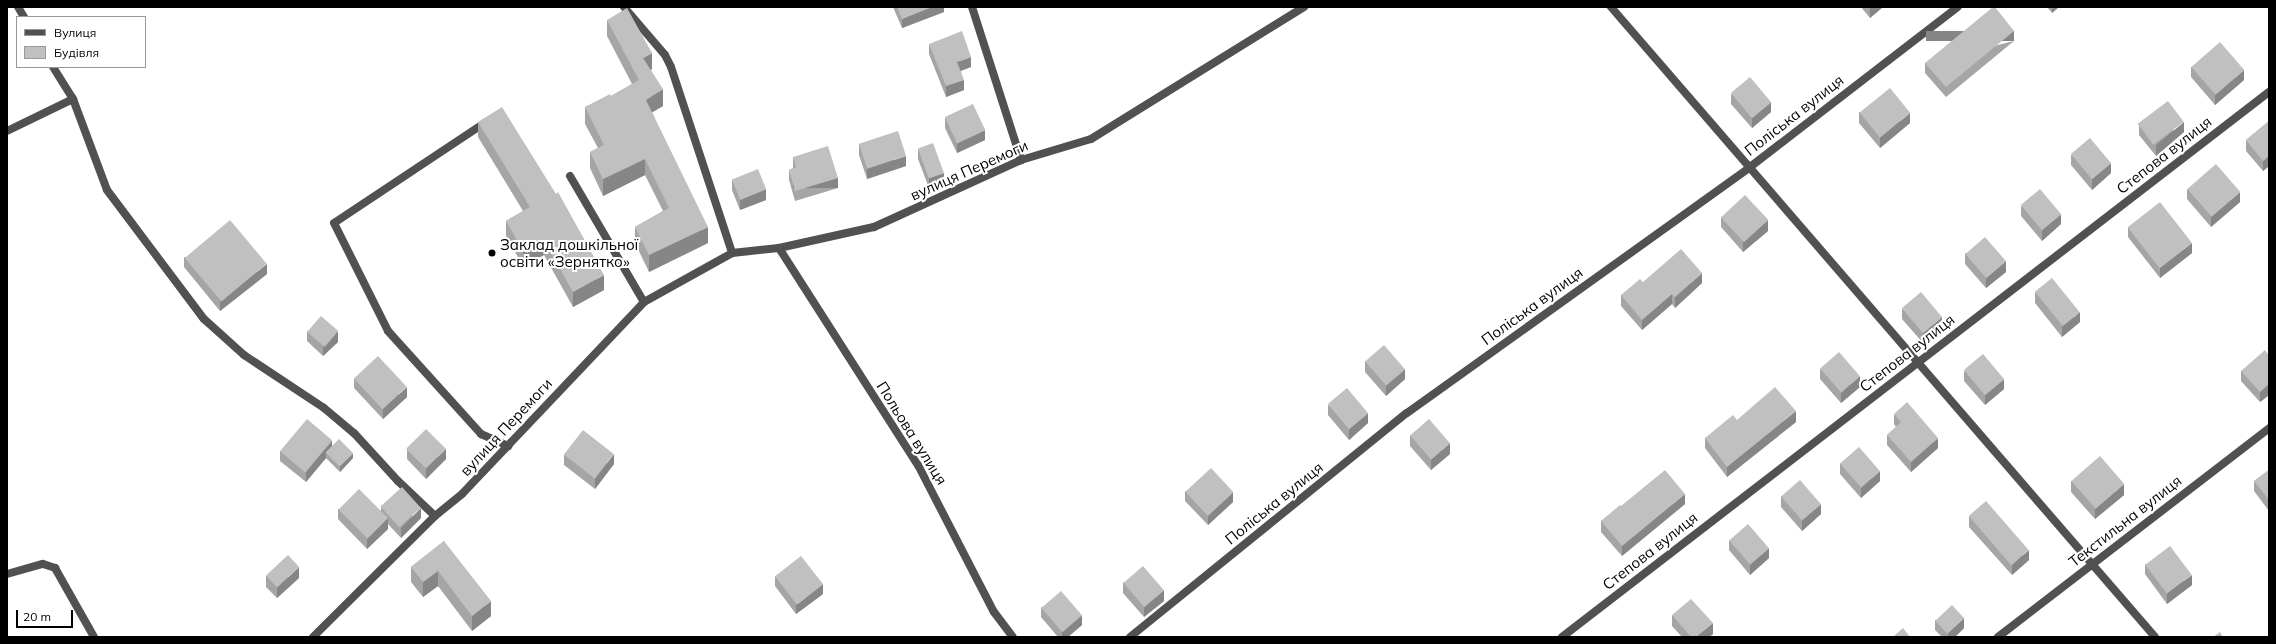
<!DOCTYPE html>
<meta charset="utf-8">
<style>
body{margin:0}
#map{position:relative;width:2276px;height:644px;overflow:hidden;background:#fff;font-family:Mulish,sans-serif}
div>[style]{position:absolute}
.service>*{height:8px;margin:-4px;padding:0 4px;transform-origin:4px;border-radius:4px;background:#515151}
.minor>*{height:8px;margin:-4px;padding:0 4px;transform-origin:4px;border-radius:4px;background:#515151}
.wall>*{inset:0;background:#a5a5a5}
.shaded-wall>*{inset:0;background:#868686;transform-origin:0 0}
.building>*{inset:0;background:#c0c0c0;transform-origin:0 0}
.dots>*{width:11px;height:11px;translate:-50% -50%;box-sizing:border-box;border:2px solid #fff;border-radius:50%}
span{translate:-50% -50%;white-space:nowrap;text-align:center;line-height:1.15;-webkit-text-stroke:4px #fff;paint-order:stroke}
.street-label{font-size:15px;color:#000}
.poi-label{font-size:15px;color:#000}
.left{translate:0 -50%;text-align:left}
.frame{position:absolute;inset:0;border:8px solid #000;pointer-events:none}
.legend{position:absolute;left:16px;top:16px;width:130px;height:52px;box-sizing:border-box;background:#fff;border:1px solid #999;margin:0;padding:5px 7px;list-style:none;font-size:12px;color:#000}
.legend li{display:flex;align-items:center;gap:8px;height:20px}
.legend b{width:20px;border:1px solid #999}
.scale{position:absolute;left:16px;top:610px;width:57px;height:18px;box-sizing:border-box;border:2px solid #000;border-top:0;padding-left:5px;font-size:12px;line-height:14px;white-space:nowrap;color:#000;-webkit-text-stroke:3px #fff;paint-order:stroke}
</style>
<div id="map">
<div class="service">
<i style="left:486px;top:122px;width:182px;rotate:146.4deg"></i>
<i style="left:334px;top:223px;width:121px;rotate:63.4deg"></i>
<i style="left:388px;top:331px;width:139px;rotate:47.9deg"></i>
<i style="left:481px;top:434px;width:30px;rotate:24deg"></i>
<i style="left:570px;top:176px;width:146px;rotate:59.6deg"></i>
</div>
<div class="minor">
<i style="left:18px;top:7px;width:12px;rotate:59deg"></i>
<i style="left:624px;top:7px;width:63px;rotate:49.5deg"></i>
<i style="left:665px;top:55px;width:13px;rotate:63deg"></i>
<i style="left:671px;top:67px;width:196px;rotate:71.8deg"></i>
<i style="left:972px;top:7px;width:161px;rotate:72.2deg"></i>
<i style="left:1611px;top:7px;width:832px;rotate:49.19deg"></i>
<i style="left:53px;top:67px;width:38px;rotate:58deg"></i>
<i style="left:73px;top:99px;width:97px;rotate:69.5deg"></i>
<i style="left:107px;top:190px;width:161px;rotate:53.1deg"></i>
<i style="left:204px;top:319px;width:54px;rotate:42deg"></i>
<i style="left:244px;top:355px;width:96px;rotate:33.5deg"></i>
<i style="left:324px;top:408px;width:39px;rotate:40deg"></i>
<i style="left:354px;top:433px;width:65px;rotate:47.5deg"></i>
<i style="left:398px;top:481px;width:51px;rotate:43.4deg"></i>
<i style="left:7px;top:131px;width:73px;rotate:-25.9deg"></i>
<i style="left:779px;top:248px;width:258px;rotate:57.4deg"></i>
<i style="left:918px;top:465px;width:165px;rotate:62.7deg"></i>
<i style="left:994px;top:612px;width:31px;rotate:53deg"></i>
<i style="left:7px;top:574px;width:37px;rotate:-16deg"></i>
<i style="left:43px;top:564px;width:13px;rotate:18deg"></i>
<i style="left:55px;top:568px;width:79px;rotate:60.5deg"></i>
<i style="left:313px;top:637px;width:172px;rotate:-44.8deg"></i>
<i style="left:435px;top:516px;width:35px;rotate:-39deg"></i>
<i style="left:462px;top:494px;width:265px;rotate:-46.5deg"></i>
<i style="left:644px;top:302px;width:101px;rotate:-29.1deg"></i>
<i style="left:732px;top:253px;width:47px;rotate:-6.1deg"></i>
<i style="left:779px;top:248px;width:97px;rotate:-12.5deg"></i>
<i style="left:874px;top:227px;width:162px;rotate:-24.5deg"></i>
<i style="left:1021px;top:160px;width:73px;rotate:-16.7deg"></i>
<i style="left:1091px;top:139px;width:251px;rotate:-31.8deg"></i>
<i style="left:1130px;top:637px;width:356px;rotate:-39deg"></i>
<i style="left:1407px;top:413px;width:422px;rotate:-35.6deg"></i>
<i style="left:1750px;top:167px;width:262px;rotate:-37.6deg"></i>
<i style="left:1562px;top:637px;width:893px;rotate:-37.63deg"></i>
<i style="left:1998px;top:637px;width:342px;rotate:-37.6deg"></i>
</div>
<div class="wall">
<i style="clip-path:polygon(893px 7px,944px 7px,944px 12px,902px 28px)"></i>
<i style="clip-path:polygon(1861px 7px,1883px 7px,1870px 18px)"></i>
<i style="clip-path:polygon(2047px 7px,2059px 7px,2052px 13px)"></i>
<i style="clip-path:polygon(607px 20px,652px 69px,651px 70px,663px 106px,652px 112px,708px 243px,649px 272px,635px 243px,635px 227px,663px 211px,645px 175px,603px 196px,590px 168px,590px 152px,598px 148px,585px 124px,585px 107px,611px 96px,632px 84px,607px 36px)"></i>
<i style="clip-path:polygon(2014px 41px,1946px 97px,1925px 73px,1925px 63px)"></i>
<i style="clip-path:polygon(929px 44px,971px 67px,961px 71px,964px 90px,946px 97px,929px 54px)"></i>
<i style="clip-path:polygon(2191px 67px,2244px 80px,2215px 105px,2191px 77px)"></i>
<i style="clip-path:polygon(1731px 94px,1771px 112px,1752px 128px,1731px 104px)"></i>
<i style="clip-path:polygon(1859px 112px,1910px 123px,1880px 148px,1859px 123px)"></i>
<i style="clip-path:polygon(945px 117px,985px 140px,957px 153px,945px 128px)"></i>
<i style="clip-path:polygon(2269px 121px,2269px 166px,2263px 171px,2246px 151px,2246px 140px)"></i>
<i style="clip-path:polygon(478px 122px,604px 290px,573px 307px,544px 255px,523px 266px,506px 236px,506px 221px,523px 211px,478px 137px)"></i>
<i style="clip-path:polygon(2139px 125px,2184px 132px,2156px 156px,2139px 135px)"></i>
<i style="clip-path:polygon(859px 144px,906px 166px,867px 179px,859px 155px)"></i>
<i style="clip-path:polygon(918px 149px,944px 183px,929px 188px,918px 159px)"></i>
<i style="clip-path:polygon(2071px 155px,2111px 173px,2092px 190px,2071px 165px)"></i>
<i style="clip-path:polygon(793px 157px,838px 188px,795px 201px,789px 180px,789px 170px,793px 168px)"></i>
<i style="clip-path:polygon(732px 179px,766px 200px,740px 210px,732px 190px)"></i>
<i style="clip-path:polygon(2187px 189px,2240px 202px,2211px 227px,2187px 199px)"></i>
<i style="clip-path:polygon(2021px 206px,2061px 224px,2042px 241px,2021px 216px)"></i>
<i style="clip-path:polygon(1721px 217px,1768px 231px,1743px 252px,1721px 227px)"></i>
<i style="clip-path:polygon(2128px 227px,2192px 253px,2160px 278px,2128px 237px)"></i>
<i style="clip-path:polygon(1965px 253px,2006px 272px,1986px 288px,1965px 264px)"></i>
<i style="clip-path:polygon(184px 257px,267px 274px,220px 311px,184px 267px)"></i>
<i style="clip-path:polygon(1643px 282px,1702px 283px,1675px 308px,1672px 304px,1642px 330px,1621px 306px,1621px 295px)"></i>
<i style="clip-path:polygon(2035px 292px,2080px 322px,2062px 337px,2035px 303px)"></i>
<i style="clip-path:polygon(1902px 309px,1942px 327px,1923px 343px,1902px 319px)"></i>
<i style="clip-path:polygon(307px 331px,338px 342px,323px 356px,307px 341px)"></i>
<i style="clip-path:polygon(2269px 356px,2269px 395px,2260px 402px,2241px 381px,2241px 371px)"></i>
<i style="clip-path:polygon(1365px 361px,1405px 379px,1386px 396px,1365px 372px)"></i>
<i style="clip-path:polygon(1820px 369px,1860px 387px,1841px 403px,1820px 379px)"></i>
<i style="clip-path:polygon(1964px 371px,2004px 389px,1985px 405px,1964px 381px)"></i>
<i style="clip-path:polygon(354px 378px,407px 397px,383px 419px,354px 388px)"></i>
<i style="clip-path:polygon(1328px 405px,1368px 423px,1349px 440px,1328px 415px)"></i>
<i style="clip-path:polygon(1894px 414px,1938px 448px,1911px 472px,1887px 445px,1887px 435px,1896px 427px,1894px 424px)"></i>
<i style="clip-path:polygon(1737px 420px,1796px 422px,1727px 477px,1705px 448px,1705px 438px)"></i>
<i style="clip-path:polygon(1410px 435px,1450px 454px,1431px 470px,1410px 446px)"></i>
<i style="clip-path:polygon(332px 446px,353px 458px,340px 472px,326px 458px,306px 482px,280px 461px,280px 451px)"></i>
<i style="clip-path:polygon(407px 449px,446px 459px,426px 479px,407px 459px)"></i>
<i style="clip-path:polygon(564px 455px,614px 464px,595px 489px,564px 465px)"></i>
<i style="clip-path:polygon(1840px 463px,1880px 481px,1861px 498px,1840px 474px)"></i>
<i style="clip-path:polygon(2269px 470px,2269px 511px,2254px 491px,2254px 481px)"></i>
<i style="clip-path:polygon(2071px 481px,2124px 495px,2095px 519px,2071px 492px)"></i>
<i style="clip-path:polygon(1185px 491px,1233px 502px,1208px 525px,1185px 501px)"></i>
<i style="clip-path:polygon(1781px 496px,1821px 514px,1802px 531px,1781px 507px)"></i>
<i style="clip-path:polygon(1685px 504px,1622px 556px,1601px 532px,1601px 521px,1621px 506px)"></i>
<i style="clip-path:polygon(381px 507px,421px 518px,401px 538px,388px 524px,388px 529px,367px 549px,338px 519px,338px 509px,381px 511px)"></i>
<i style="clip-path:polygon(1969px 516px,2029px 560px,2012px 575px,1969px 527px)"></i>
<i style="clip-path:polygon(1729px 540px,1769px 558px,1750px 575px,1729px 550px)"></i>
<i style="clip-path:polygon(444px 541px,491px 616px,472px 631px,438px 586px,423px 597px,411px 582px,411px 567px)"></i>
<i style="clip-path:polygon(2145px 564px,2192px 585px,2167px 604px,2145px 574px)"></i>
<i style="clip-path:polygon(266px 576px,299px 578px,277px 598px,266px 587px)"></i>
<i style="clip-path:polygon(775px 576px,823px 594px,796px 614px,775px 586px)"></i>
<i style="clip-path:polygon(1123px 582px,1164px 601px,1144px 617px,1123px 593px)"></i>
<i style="clip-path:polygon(1041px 607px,1082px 625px,1068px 637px,1058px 637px,1041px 617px)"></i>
<i style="clip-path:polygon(1672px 615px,1713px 634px,1709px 637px,1682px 637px,1672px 626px)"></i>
<i style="clip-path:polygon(1935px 620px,1964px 628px,1955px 637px,1942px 637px,1935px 630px)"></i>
</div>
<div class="shaded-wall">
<i style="clip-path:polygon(932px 7px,944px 7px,944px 12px,902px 28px,902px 19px)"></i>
<i style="clip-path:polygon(1870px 7px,1883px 7px,1870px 18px)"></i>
<i style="clip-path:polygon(2052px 7px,2059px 7px,2052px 13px)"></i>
<i style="left:2014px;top:31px;width:10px;height:88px;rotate:90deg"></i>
<i style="clip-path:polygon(652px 53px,652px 69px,643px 74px,643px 58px)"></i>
<i style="clip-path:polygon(971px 57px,971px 67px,957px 72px,957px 62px)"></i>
<i style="clip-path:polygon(2244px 70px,2244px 80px,2215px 105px,2215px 95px)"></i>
<i style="clip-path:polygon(964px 80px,964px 90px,946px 97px,946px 86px)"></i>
<i style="clip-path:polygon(663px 89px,663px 106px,646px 116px,646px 100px)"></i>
<i style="clip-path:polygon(1771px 102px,1771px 112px,1752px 128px,1752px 118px)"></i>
<i style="clip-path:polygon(1910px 113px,1910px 123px,1880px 148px,1880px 138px)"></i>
<i style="clip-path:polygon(2184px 122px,2184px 132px,2156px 156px,2156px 145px)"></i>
<i style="clip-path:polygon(985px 130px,985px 140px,957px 153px,957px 143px)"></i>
<i style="clip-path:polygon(906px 156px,906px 166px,867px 179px,867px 169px)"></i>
<i style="clip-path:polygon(2269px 156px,2269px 166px,2263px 171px,2263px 161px)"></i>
<i style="clip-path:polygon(645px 159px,645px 175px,603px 196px,603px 179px)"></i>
<i style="clip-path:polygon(2111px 163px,2111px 173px,2092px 190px,2092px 179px)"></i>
<i style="clip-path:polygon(944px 173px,944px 183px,929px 188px,929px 178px)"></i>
<i style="left:838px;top:178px;width:10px;height:45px;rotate:90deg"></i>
<i style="clip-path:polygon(766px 189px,766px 200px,740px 210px,740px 199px)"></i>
<i style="clip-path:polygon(2240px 192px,2240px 202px,2211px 227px,2211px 217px)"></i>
<i style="clip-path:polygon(2061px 214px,2061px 224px,2042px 241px,2042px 230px)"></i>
<i style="clip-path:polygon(1768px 220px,1768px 231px,1743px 252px,1743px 242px)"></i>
<i style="clip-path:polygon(708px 227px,708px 243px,649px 272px,649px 255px)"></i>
<i style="clip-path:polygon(544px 240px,544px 255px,523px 266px,523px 251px)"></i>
<i style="clip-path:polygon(2192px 243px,2192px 253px,2160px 278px,2160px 268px)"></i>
<i style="clip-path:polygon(2006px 261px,2006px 272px,1986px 288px,1986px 278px)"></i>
<i style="clip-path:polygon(267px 264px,267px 274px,220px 311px,220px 301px)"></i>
<i style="clip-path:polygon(1702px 273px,1702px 283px,1675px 308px,1675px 297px)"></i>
<i style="clip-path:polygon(604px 275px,604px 290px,573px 307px,573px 292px)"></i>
<i style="clip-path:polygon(1672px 294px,1672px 304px,1642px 330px,1642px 320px)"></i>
<i style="clip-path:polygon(2080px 312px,2080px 322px,2062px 337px,2062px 327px)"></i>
<i style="clip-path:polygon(1942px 317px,1942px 327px,1923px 343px,1923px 333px)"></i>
<i style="clip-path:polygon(338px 331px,338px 342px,323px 356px,323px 346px)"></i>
<i style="clip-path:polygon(1405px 369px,1405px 379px,1386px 396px,1386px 386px)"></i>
<i style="clip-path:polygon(1860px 376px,1860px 387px,1841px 403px,1841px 393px)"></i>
<i style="clip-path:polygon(2004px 379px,2004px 389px,1985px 405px,1985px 395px)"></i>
<i style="clip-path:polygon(2269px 384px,2269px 395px,2260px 402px,2260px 392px)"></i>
<i style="clip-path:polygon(407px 387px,407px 397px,383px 419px,383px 409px)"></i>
<i style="clip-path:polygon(1796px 411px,1796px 422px,1727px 477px,1727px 467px)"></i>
<i style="clip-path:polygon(1368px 413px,1368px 423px,1349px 440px,1349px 429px)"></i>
<i style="clip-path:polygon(1938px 438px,1938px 448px,1911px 472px,1911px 462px)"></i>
<i style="clip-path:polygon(332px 440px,332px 450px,326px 453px,326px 458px,306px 482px,306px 472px)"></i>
<i style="clip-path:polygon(1450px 443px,1450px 454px,1431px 470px,1431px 460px)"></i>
<i style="clip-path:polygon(446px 449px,446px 459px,426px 479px,426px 468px)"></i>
<i style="clip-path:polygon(353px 453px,353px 458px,340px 472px,340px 466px)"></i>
<i style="clip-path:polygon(614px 454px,614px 464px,595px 489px,595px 479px)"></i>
<i style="clip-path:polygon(1880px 471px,1880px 481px,1861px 498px,1861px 488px)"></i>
<i style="clip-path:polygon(2124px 484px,2124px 495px,2095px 519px,2095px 509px)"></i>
<i style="clip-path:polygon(1233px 492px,1233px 502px,1208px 525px,1208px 515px)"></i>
<i style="clip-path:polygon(1685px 494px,1685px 504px,1622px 556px,1622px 546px)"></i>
<i style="clip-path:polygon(1821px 504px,1821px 514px,1802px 531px,1802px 520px)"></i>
<i style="clip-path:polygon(421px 508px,421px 518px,401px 538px,401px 528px)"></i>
<i style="clip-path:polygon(388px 518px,388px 529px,367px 549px,367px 539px)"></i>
<i style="clip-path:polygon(1769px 548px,1769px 558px,1750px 575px,1750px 565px)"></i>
<i style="clip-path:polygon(2029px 550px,2029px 560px,2012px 575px,2012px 565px)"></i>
<i style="clip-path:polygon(299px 567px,299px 578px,277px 598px,277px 588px)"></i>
<i style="clip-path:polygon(438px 571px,438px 586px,423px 597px,423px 582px)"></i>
<i style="clip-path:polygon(2192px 575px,2192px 585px,2167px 604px,2167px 593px)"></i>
<i style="clip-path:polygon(823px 584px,823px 594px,796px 614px,796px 604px)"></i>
<i style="clip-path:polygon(1164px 590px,1164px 601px,1144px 617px,1144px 607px)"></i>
<i style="clip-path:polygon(491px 601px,491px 616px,472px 631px,472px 616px)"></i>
<i style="clip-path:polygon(1082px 615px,1082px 625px,1068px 637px,1062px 637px,1062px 631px)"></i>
<i style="clip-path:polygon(1964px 618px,1964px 628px,1955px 637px,1948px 637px,1948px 633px)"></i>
<i style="clip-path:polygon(1713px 623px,1713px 634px,1709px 637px,1696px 637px)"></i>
</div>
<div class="building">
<i style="clip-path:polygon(897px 7px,932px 7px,902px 19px)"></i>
<i style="clip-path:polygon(1993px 7px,1995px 7px,2014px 31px,1946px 87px,1925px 63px)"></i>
<i style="clip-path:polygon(627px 8px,652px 53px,643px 58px,663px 89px,646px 100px,708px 227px,649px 255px,635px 227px,669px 208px,645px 159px,603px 179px,590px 152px,604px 145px,585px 107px,610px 94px,611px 96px,639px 80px,607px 20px)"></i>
<i style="clip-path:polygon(962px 31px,971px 57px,957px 62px,964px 80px,946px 86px,929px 44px)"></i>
<i style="left:2220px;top:42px;width:37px;height:38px;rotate:49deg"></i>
<i style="left:1750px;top:77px;width:33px;height:25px;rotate:50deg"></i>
<i style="left:1890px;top:88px;width:32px;height:39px;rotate:51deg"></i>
<i style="left:2168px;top:101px;width:26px;height:38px;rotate:53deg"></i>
<i style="left:973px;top:104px;width:29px;height:31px;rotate:65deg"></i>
<i style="clip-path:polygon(502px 107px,556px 194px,558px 192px,604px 275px,573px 292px,544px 240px,523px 251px,506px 221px,530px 207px,478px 122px)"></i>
<i style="clip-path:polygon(2269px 121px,2269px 156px,2263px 161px,2246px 140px)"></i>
<i style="left:898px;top:131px;width:26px;height:41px;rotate:72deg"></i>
<i style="left:2090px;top:138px;width:33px;height:25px;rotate:50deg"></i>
<i style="left:933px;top:143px;width:32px;height:16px;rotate:70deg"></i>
<i style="clip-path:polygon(828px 146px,838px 178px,795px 191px,789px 170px,796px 167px,793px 157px)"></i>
<i style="left:2216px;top:164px;width:37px;height:38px;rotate:49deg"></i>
<i style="left:758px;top:169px;width:22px;height:28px;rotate:68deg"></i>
<i style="left:2040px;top:189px;width:33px;height:25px;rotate:50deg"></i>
<i style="left:1745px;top:195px;width:34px;height:33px;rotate:47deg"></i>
<i style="left:2160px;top:202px;width:52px;height:41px;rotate:52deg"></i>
<i style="left:230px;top:220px;width:57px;height:59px;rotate:50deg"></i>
<i style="left:1985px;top:237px;width:32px;height:26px;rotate:49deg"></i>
<i style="clip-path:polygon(1681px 249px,1702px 273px,1675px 297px,1672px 294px,1642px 320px,1621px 295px,1640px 279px,1643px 282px)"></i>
<i style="left:2052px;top:278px;width:44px;height:22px;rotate:51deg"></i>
<i style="left:1921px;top:292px;width:33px;height:25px;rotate:50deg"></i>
<i style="left:321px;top:316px;width:23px;height:21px;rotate:41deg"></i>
<i style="left:1384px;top:345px;width:32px;height:25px;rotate:49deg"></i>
<i style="clip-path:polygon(2265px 350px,2269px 356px,2269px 384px,2260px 392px,2241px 371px)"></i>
<i style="left:1839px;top:352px;width:32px;height:25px;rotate:49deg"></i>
<i style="left:1983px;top:354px;width:33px;height:25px;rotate:50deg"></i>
<i style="left:378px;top:356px;width:42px;height:33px;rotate:47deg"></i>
<i style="clip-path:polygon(1775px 387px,1796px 411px,1727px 467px,1705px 438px,1733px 415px,1737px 420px)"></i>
<i style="left:1347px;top:388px;width:33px;height:25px;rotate:50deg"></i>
<i style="clip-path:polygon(1907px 402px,1938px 438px,1911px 462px,1887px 435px,1901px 422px,1894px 414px)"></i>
<i style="left:307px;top:419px;width:33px;height:42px;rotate:40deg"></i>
<i style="left:1429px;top:419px;width:32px;height:25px;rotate:49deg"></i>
<i style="left:426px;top:429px;width:28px;height:28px;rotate:45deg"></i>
<i style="left:583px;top:430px;width:39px;height:31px;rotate:38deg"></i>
<i style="left:339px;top:439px;width:20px;height:19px;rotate:45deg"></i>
<i style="left:1859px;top:447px;width:32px;height:25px;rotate:49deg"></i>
<i style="left:2100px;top:456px;width:37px;height:38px;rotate:49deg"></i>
<i style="left:1211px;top:468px;width:33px;height:35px;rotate:47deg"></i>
<i style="clip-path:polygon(1665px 470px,1685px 494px,1622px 546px,1601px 521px,1620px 505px,1621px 506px)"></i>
<i style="clip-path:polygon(2269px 470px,2269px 500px,2254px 481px)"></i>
<i style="left:1800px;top:480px;width:32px;height:25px;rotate:49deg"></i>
<i style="left:402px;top:487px;width:28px;height:29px;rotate:48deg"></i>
<i style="left:359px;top:489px;width:41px;height:29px;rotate:45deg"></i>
<i style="left:1986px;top:501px;width:65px;height:23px;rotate:49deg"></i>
<i style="left:1748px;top:524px;width:32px;height:25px;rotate:49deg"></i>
<i style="clip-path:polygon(444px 541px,491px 601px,472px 616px,438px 571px,423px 582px,411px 567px)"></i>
<i style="left:2170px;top:546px;width:36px;height:31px;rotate:53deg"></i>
<i style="left:288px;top:555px;width:16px;height:30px;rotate:47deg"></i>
<i style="left:801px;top:556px;width:36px;height:33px;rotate:52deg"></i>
<i style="left:1143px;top:566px;width:32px;height:26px;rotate:49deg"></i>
<i style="left:1061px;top:591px;width:32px;height:26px;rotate:49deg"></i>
<i style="clip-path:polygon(1691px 599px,1713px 623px,1696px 637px,1691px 637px,1672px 615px)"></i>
<i style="left:1952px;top:605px;width:18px;height:23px;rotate:47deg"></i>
<i style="clip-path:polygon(1903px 628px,1910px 637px,1893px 637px)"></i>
<i style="clip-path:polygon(2220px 632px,2223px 637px,2213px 637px)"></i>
</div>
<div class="dots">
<i style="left:492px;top:253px;background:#000"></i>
</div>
<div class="street-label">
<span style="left:1794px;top:115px;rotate:-38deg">Поліська вулиця</span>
<span style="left:2164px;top:155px;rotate:-38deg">Степова вулиця</span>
<span style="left:969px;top:170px;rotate:-24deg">вулиця Перемоги</span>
<span style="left:1532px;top:306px;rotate:-36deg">Поліська вулиця</span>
<span style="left:1907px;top:353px;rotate:-38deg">Степова вулиця</span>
<span style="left:506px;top:427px;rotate:-47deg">вулиця Перемоги</span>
<span style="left:912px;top:433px;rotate:58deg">Польова вулиця</span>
<span style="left:1274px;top:503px;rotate:-39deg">Поліська вулиця</span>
<span style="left:2125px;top:521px;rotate:-38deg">Текстильна вулиця</span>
<span style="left:1650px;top:551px;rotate:-38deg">Степова вулиця</span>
</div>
<div class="poi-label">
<span class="left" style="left:500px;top:253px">Заклад дошкільної<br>освіти «Зернятко»</span>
</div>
<div class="frame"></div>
<ul class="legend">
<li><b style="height:5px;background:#515151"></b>Вулиця</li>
<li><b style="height:11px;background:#c0c0c0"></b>Будівля</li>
</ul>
<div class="scale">20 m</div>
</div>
